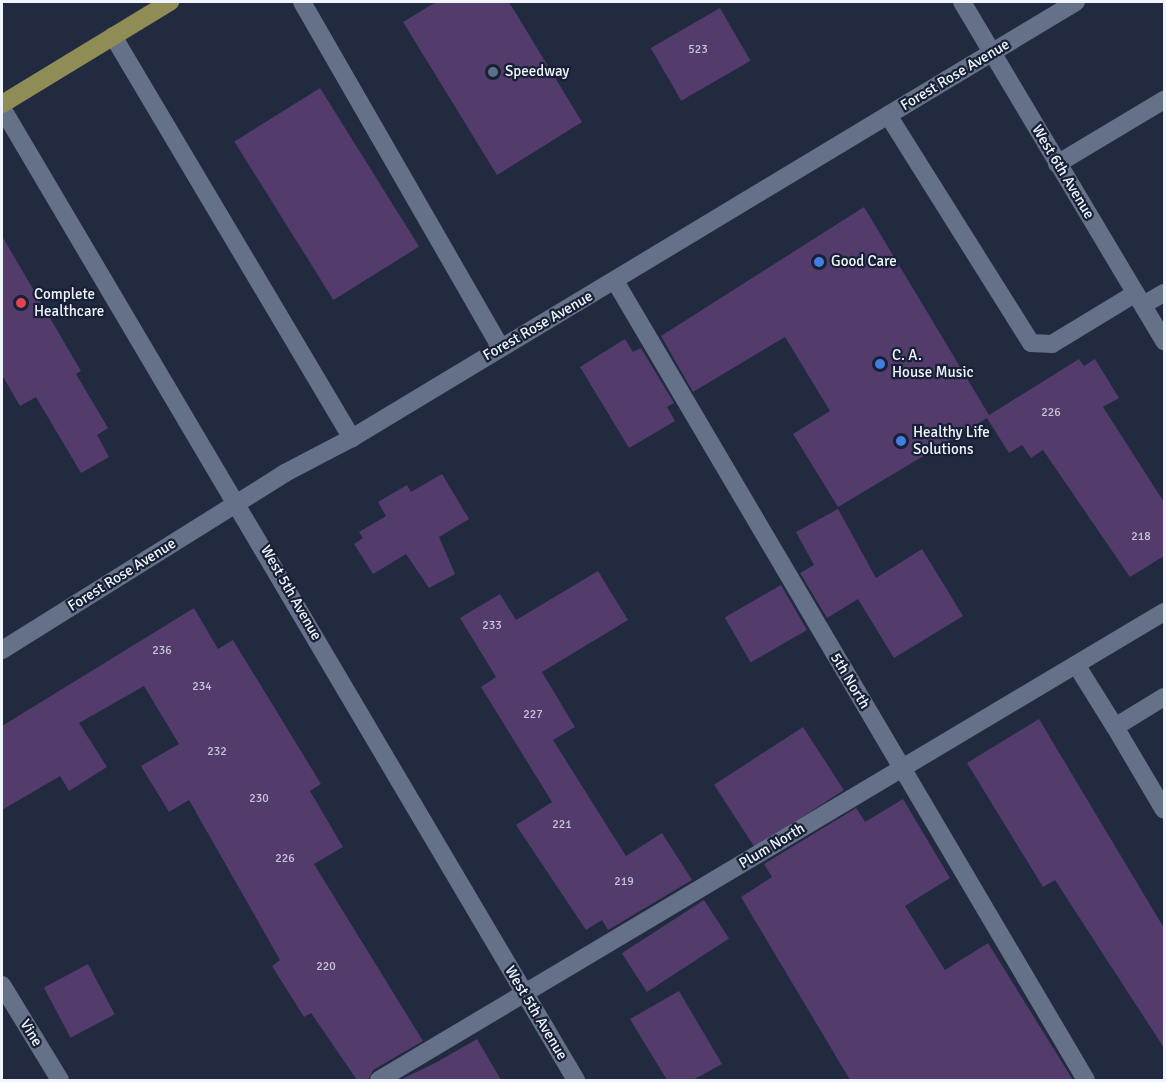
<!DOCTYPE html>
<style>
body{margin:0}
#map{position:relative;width:1166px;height:1082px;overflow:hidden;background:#212a3f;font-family:Signika,sans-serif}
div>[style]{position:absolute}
.building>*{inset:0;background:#533b6c;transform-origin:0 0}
.lane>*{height:18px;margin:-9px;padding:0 9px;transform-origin:9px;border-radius:9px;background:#657089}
.street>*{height:18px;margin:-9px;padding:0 9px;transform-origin:9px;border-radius:9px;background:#657089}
.secondary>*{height:18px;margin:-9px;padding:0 9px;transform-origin:9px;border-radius:9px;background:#657089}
.primary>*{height:18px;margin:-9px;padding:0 9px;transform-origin:9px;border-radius:9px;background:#908c56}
.dots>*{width:16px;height:16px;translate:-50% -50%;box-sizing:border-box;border:3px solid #172034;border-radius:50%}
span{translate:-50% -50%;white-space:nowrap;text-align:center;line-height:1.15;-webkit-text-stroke:4.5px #172034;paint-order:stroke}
.number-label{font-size:12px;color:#c9c6d9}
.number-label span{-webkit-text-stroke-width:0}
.poi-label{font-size:15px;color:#f0f4fd}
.left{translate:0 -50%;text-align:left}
.street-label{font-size:15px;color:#f0f4fd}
.frame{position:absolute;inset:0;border:3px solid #f0f4fd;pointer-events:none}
</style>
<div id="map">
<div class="building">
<i style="clip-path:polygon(436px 2px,509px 2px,582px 122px,497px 175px,403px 22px)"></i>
<i style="left:720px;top:8px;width:61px;height:80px;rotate:60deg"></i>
<i style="left:320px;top:88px;width:187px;height:101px;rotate:58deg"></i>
<i style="clip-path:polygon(864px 207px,989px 415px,1079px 359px,1084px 366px,1095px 359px,1119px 398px,1103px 407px,1164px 502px,1164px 556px,1130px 577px,1043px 450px,1031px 458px,1022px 445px,1009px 453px,987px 418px,838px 507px,793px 434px,830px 411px,785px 337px,693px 392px,661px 336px)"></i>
<i style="clip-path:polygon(2px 236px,81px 371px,76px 374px,108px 428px,97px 435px,109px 457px,81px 473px,36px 397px,20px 406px,2px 375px)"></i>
<i style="clip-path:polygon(625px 339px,633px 352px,641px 348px,674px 403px,667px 407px,675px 421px,629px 448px,580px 367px)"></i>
<i style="clip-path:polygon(442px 474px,469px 519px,439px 537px,455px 574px,429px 588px,406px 554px,373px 574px,354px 544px,363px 538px,359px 532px,386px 516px,378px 502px,407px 485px,411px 492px)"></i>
<i style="clip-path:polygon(838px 509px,876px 578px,922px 549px,963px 616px,894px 658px,858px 599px,827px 618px,800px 573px,814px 565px,796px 532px)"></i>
<i style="clip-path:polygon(598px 571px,628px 620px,542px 672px,575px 727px,553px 740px,626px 856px,662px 833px,692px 880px,608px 930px,602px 920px,586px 930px,516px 825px,552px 802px,481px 687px,496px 677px,460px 618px,500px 594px,516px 620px)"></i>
<i style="left:781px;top:585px;width:52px;height:65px;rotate:60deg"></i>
<i style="clip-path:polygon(194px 608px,218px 649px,233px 640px,321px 784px,310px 791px,343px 847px,314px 864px,423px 1041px,373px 1070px,368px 1080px,357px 1080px,311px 1013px,304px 1017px,272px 966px,280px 960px,189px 800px,169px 812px,141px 766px,179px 744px,144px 686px,79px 723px,107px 767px,69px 791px,60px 776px,2px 810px,2px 726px)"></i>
<i style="clip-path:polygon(1039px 719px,1164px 928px,1164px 1048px,1055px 880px,1043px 887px,967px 763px)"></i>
<i style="left:803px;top:727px;width:75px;height:106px;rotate:57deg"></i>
<i style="clip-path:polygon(903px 799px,950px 878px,905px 906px,945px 970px,988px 943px,1073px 1080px,850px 1080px,741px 897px,772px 877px,764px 864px,856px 808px,865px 822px)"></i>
<i style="left:704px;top:900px;width:46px;height:98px;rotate:57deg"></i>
<i style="left:88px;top:964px;width:57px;height:50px;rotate:62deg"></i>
<i style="clip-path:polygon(679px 991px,722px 1064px,693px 1080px,667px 1080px,630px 1019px)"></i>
<i style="clip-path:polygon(477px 1039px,501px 1080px,400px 1080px,437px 1062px)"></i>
</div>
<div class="lane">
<i style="left:302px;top:2px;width:397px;rotate:60.1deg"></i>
<i style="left:113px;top:36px;width:468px;rotate:59.3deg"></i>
<i style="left:888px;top:115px;width:269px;rotate:57.9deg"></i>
<i style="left:1031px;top:343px;width:21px;rotate:3deg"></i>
<i style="left:1052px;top:344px;width:98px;rotate:-31.3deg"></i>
<i style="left:1057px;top:164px;width:125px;rotate:-30.9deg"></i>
<i style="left:615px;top:281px;width:927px;rotate:59.48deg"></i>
<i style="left:1143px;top:305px;width:24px;rotate:-30deg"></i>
<i style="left:1077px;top:666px;width:72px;rotate:58.1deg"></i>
<i style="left:1164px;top:697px;width:57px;rotate:148.5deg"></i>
<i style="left:1115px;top:727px;width:96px;rotate:59.4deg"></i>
<i style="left:2px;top:985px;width:111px;rotate:58.6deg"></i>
<i style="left:379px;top:1080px;width:914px;rotate:-30.8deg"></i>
</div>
<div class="street">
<i style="left:2px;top:108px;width:1129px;rotate:59.44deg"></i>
<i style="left:2px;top:650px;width:334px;rotate:-32deg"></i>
<i style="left:285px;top:473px;width:76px;rotate:-27.6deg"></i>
<i style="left:352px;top:438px;width:845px;rotate:-31.06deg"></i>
</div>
<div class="secondary">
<i style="left:962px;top:2px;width:395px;rotate:59.2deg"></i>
</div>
<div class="primary">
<i style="left:2px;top:104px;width:197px;rotate:-31.3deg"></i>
</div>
<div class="dots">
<i style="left:493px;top:72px;background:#5c6f8a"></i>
<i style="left:819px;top:262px;background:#3f7fe0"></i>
<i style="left:21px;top:303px;background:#e0444e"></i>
<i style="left:880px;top:364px;background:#3f7fe0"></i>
<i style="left:901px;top:441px;background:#3f7fe0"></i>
</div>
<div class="number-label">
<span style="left:698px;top:50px">523</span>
<span style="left:1051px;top:413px">226</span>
<span style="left:1141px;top:537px">218</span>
<span style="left:492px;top:626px">233</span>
<span style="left:162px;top:651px">236</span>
<span style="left:202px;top:687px">234</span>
<span style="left:533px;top:715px">227</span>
<span style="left:217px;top:752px">232</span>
<span style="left:259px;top:799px">230</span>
<span style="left:562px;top:825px">221</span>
<span style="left:285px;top:859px">226</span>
<span style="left:624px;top:882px">219</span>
<span style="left:326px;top:967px">220</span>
</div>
<div class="poi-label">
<span class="left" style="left:505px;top:72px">Speedway</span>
<span class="left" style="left:831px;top:262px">Good Care</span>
<span class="left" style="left:34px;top:303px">Complete<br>Healthcare</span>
<span class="left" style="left:892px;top:364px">C. A.<br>House Music</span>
<span class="left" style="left:913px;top:441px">Healthy Life<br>Solutions</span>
</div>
<div class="street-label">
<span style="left:955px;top:75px;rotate:-31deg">Forest Rose Avenue</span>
<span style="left:1063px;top:172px;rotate:59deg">West 6th Avenue</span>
<span style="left:538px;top:326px;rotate:-30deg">Forest Rose Avenue</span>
<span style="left:122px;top:575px;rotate:-32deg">Forest Rose Avenue</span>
<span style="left:291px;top:593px;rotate:60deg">West 5th Avenue</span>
<span style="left:850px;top:681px;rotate:59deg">5th North</span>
<span style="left:772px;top:846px;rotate:-31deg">Plum North</span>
<span style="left:536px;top:1013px;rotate:59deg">West 5th Avenue</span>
<span style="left:31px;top:1033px;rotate:58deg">Vine</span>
</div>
<div class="frame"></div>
</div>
